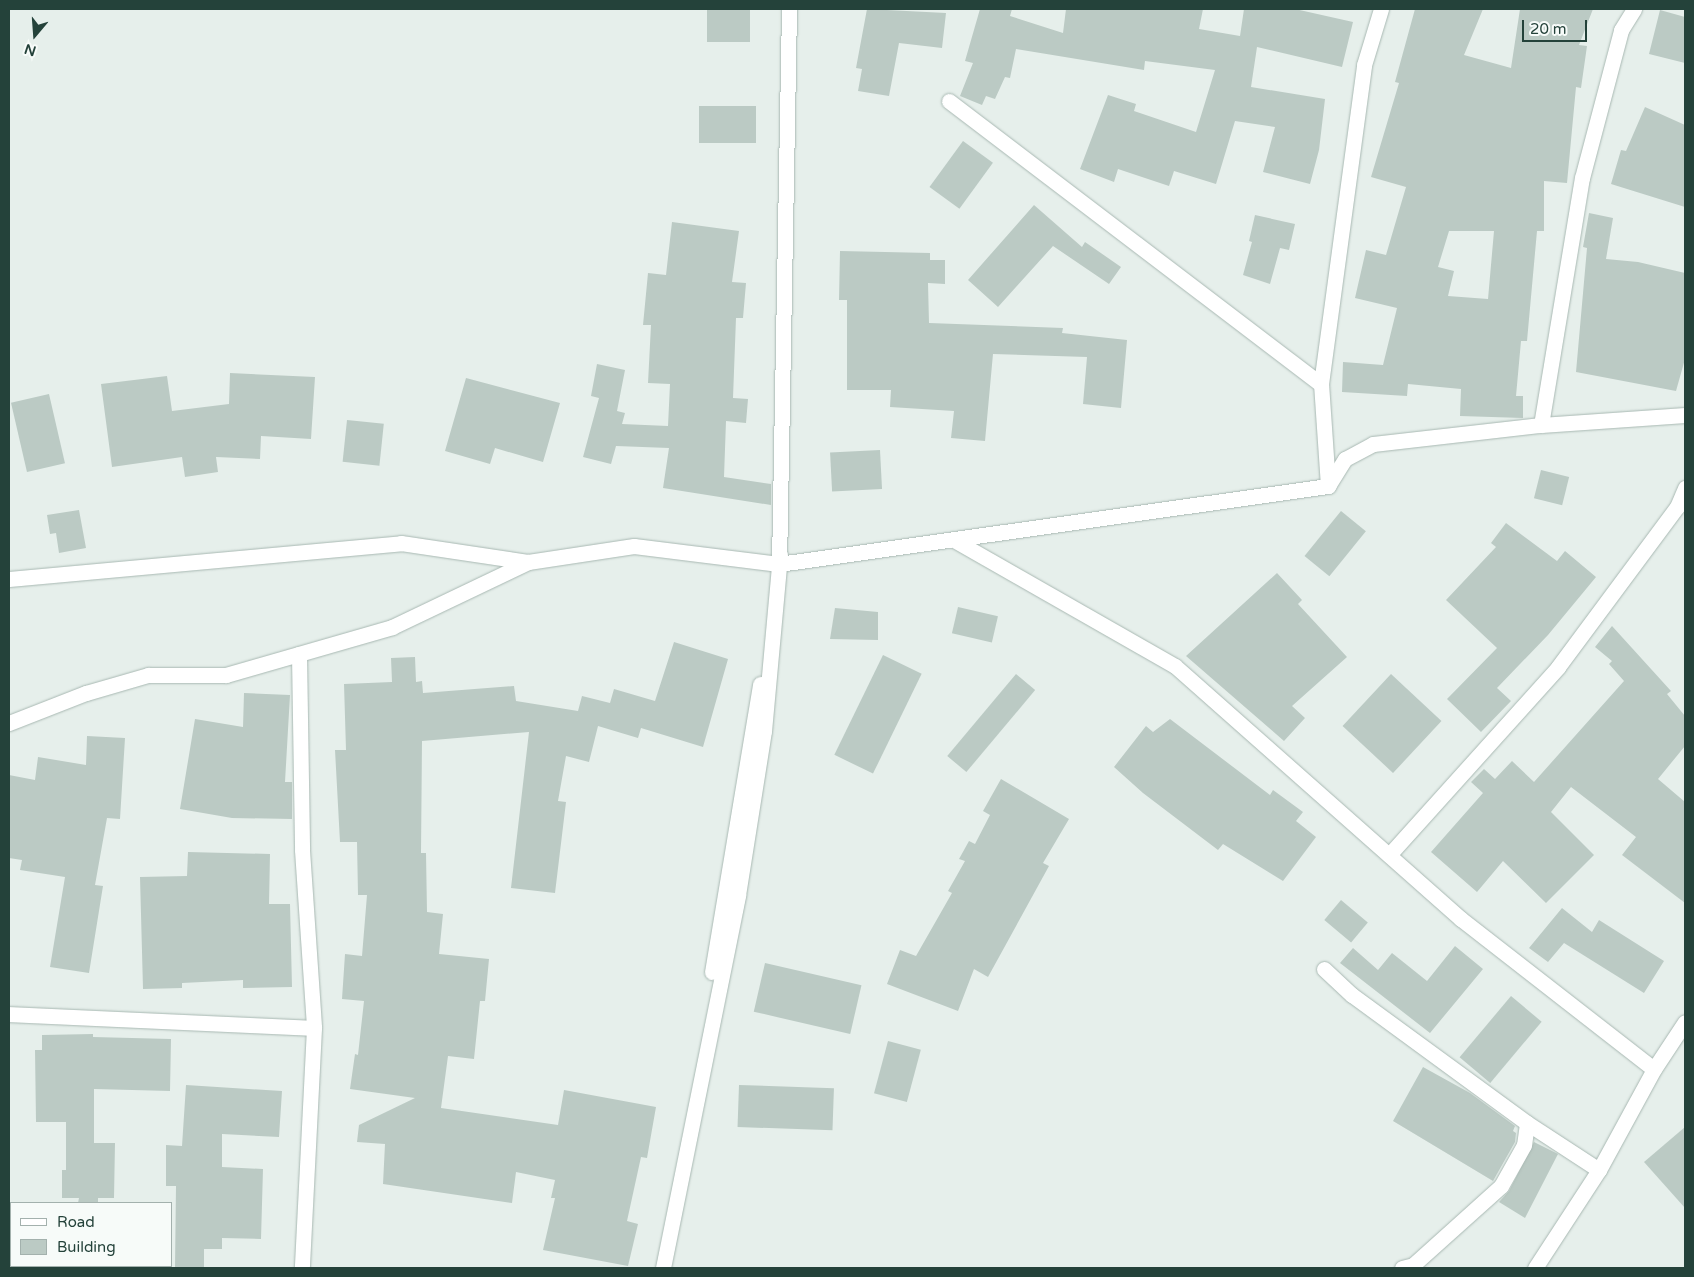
<!DOCTYPE html>
<style>
body{margin:0}
#map{position:relative;width:1694px;height:1277px;overflow:hidden;background:#e6efeb;font-family:"Varela Round",sans-serif}
div>[style]{position:absolute}
.building>*{inset:0;background:#bbcac4;transform-origin:0 0}
.roads{filter:drop-shadow(0 0 1px #a8b8b2) drop-shadow(0 0 1px #a8b8b2)}
.street>*{height:15px;margin:-7.5px;padding:0 7.5px;transform-origin:7.5px;border-radius:7.5px;background:#fff}
span{translate:-50% -50%;white-space:nowrap;text-align:center;line-height:1.15;-webkit-text-stroke:4.5px #f7fbf9;paint-order:stroke}
.frame{position:absolute;inset:0;border:10px solid #24423a;pointer-events:none}
.legend{position:absolute;left:10px;top:1202px;width:162px;height:65px;box-sizing:border-box;background:#f7fbf9;border:1px solid #a3b1ad;margin:0;padding:6px 9px;list-style:none;font-size:15px;color:#24423a}
.legend li{display:flex;align-items:center;gap:10px;height:25px}
.legend b{width:25px;border:1px solid #a3b1ad}
.north{position:absolute;left:10px;top:10px;width:50px;height:50px;-webkit-text-stroke:4px #f7fbf9;paint-order:stroke;rotate:198deg;font-size:14px;font-weight:700;line-height:20px;text-align:center;color:#24423a}
.north::after{content:'';display:block;margin:auto;width:18px;height:22px;background:#24423a;clip-path:polygon(50% 0,100% 100%,50% 72%,0 100%)}
.scale{position:absolute;left:1522px;top:20px;width:65px;height:22px;box-sizing:border-box;border:2px solid #24423a;border-top:0;padding-left:6px;font-size:15px;line-height:18px;white-space:nowrap;color:#24423a;-webkit-text-stroke:4px #f7fbf9;paint-order:stroke}
</style>
<div id="map">
<div class="building">
<i style="left:707px;top:9px;width:43px;height:33px"></i>
<i style="clip-path:polygon(867px 9px,946px 13px,942px 48px,899px 43px,889px 96px,858px 91px,862px 69px,856px 68px)"></i>
<i style="clip-path:polygon(980px 9px,1012px 9px,1010px 16px,1063px 33px,1066px 9px,1203px 9px,1199px 29px,1240px 36px,1244px 9px,1295px 9px,1353px 22px,1342px 67px,1257px 47px,1251px 87px,1325px 99px,1319px 150px,1310px 184px,1263px 172px,1275px 127px,1235px 121px,1216px 184px,1174px 171px,1169px 186px,1118px 169px,1114px 182px,1080px 169px,1108px 95px,1136px 104px,1134px 111px,1196px 132px,1215px 70px,1145px 61px,1144px 70px,1016px 49px,1010px 78px,1005px 77px,995px 99px,986px 96px,982px 105px,960px 96px,973px 63px,965px 61px)"></i>
<i style="clip-path:polygon(evenodd,1415px 9px,1483px 9px,1464px 55px,1511px 68px,1520px 9px,1593px 9px,1579px 45px,1587px 46px,1581px 88px,1576px 87px,1567px 183px,1544px 181px,1544px 231px,1537px 231px,1527px 341px,1521px 341px,1516px 396px,1523px 396px,1523px 418px,1460px 416px,1461px 389px,1408px 384px,1407px 396px,1342px 392px,1343px 362px,1383px 365px,1397px 308px,1355px 298px,1366px 250px,1386px 255px,1406px 187px,1371px 177px,1399px 83px,1395px 82px,1415px 9px,1449px 231px,1494px 231px,1488px 299px,1448px 296px,1454px 271px,1438px 267px,1449px 231px)"></i>
<i style="clip-path:polygon(1660px 10px,1685px 17px,1685px 63px,1649px 54px)"></i>
<i style="left:699px;top:106px;width:57px;height:37px"></i>
<i style="clip-path:polygon(1645px 107px,1685px 125px,1685px 207px,1611px 184px,1621px 150px,1626px 151px)"></i>
<i style="left:963px;top:141px;width:37px;height:57px;rotate:36deg"></i>
<i style="clip-path:polygon(1034px 205px,1082px 247px,1085px 242px,1121px 267px,1109px 284px,1053px 246px,998px 307px,968px 280px)"></i>
<i style="clip-path:polygon(1589px 213px,1613px 218px,1606px 259px,1638px 262px,1685px 273px,1685px 359px,1676px 391px,1576px 372px,1587px 248px,1583px 247px)"></i>
<i style="clip-path:polygon(1255px 215px,1295px 224px,1289px 250px,1280px 248px,1270px 284px,1243px 275px,1252px 242px,1249px 241px)"></i>
<i style="clip-path:polygon(672px 222px,739px 231px,732px 282px,746px 283px,743px 318px,736px 318px,733px 398px,748px 399px,746px 423px,726px 421px,724px 477px,771px 484px,771px 505px,663px 488px,669px 448px,616px 446px,611px 464px,583px 457px,599px 398px,591px 396px,597px 364px,625px 370px,617px 411px,625px 413px,622px 424px,668px 426px,670px 384px,648px 383px,651px 325px,643px 325px,648px 273px,666px 275px)"></i>
<i style="clip-path:polygon(840px 251px,930px 253px,930px 260px,945px 260px,945px 284px,928px 283px,929px 323px,1063px 328px,1062px 333px,1127px 340px,1121px 408px,1083px 404px,1087px 357px,993px 354px,985px 441px,951px 438px,954px 411px,890px 407px,891px 390px,847px 390px,847px 300px,839px 300px)"></i>
<i style="clip-path:polygon(230px 373px,315px 377px,311px 439px,261px 436px,260px 459px,216px 457px,218px 472px,185px 477px,182px 457px,112px 467px,101px 384px,167px 376px,172px 411px,229px 404px)"></i>
<i style="clip-path:polygon(466px 378px,560px 403px,543px 462px,495px 448px,490px 464px,445px 451px)"></i>
<i style="left:49px;top:394px;width:71px;height:39px;rotate:77deg"></i>
<i style="left:347px;top:420px;width:37px;height:42px;rotate:6deg"></i>
<i style="left:880px;top:450px;width:39px;height:50px;rotate:87deg"></i>
<i style="left:1541px;top:470px;width:29px;height:29px;rotate:14deg"></i>
<i style="clip-path:polygon(79px 510px,86px 548px,59px 553px,56px 533px,50px 534px,47px 515px)"></i>
<i style="left:1341px;top:511px;width:32px;height:58px;rotate:39deg"></i>
<i style="clip-path:polygon(1506px 523px,1557px 561px,1565px 551px,1596px 577px,1548px 635px,1497px 688px,1511px 701px,1481px 732px,1447px 699px,1497px 648px,1446px 600px,1496px 547px,1491px 543px)"></i>
<i style="clip-path:polygon(1277px 573px,1302px 600px,1298px 604px,1347px 657px,1292px 706px,1305px 718px,1284px 741px,1186px 656px)"></i>
<i style="left:958px;top:607px;width:41px;height:27px;rotate:13deg"></i>
<i style="clip-path:polygon(835px 608px,878px 612px,878px 640px,830px 639px)"></i>
<i style="clip-path:polygon(1612px 626px,1671px 691px,1667px 694px,1685px 716px,1685px 746px,1658px 779px,1685px 802px,1685px 903px,1622px 855px,1636px 837px,1571px 787px,1551px 812px,1594px 855px,1546px 903px,1503px 861px,1477px 892px,1431px 852px,1483px 793px,1471px 782px,1484px 769px,1495px 779px,1512px 761px,1534px 782px,1624px 681px,1609px 664px,1612px 661px,1595px 647px)"></i>
<i style="clip-path:polygon(674px 642px,728px 659px,703px 747px,641px 728px,638px 738px,598px 726px,589px 762px,566px 756px,558px 801px,566px 802px,555px 893px,511px 888px,529px 732px,422px 741px,421px 853px,426px 853px,427px 912px,443px 914px,439px 954px,489px 959px,485px 1001px,480px 1001px,474px 1059px,448px 1056px,441px 1108px,558px 1125px,564px 1090px,656px 1107px,647px 1158px,641px 1157px,627px 1221px,638px 1224px,628px 1266px,543px 1250px,555px 1198px,551px 1198px,555px 1180px,516px 1172px,512px 1203px,383px 1184px,385px 1144px,357px 1142px,359px 1125px,415px 1098px,350px 1089px,355px 1054px,358px 1055px,364px 1001px,342px 999px,345px 954px,362px 956px,367px 895px,358px 895px,357px 842px,340px 842px,335px 750px,346px 750px,344px 684px,392px 682px,391px 658px,415px 657px,416px 682px,422px 681px,423px 693px,514px 686px,516px 701px,578px 711px,582px 696px,610px 703px,614px 689px,655px 701px)"></i>
<i style="left:883px;top:655px;width:43px;height:111px;rotate:26deg"></i>
<i style="left:1016px;top:674px;width:25px;height:107px;rotate:40deg"></i>
<i style="left:1391px;top:674px;width:69px;height:71px;rotate:43deg"></i>
<i style="clip-path:polygon(244px 693px,290px 695px,285px 782px,292px 782px,292px 819px,232px 818px,180px 809px,195px 719px,243px 727px)"></i>
<i style="clip-path:polygon(1170px 719px,1270px 795px,1273px 790px,1303px 812px,1296px 821px,1316px 837px,1283px 881px,1223px 844px,1218px 850px,1143px 793px,1114px 767px,1146px 726px,1153px 732px)"></i>
<i style="clip-path:polygon(87px 736px,125px 738px,120px 819px,107px 818px,95px 885px,103px 886px,89px 973px,50px 967px,65px 877px,20px 870px,22px 860px,9px 858px,9px 775px,35px 780px,38px 757px,86px 765px)"></i>
<i style="clip-path:polygon(1001px 779px,1069px 819px,1043px 863px,1049px 866px,988px 977px,974px 969px,958px 1011px,887px 984px,900px 950px,916px 956px,952px 893px,948px 891px,965px 861px,959px 859px,969px 841px,975px 844px,990px 815px,983px 811px)"></i>
<i style="clip-path:polygon(188px 852px,270px 854px,269px 904px,290px 904px,292px 987px,243px 988px,243px 980px,182px 983px,182px 988px,143px 989px,140px 877px,187px 876px)"></i>
<i style="left:1341px;top:900px;width:35px;height:26px;rotate:40deg"></i>
<i style="clip-path:polygon(1562px 908px,1592px 932px,1599px 920px,1664px 961px,1644px 993px,1564px 943px,1548px 962px,1529px 948px)"></i>
<i style="clip-path:polygon(1455px 946px,1483px 969px,1430px 1033px,1340px 963px,1353px 948px,1378px 970px,1392px 953px,1427px 981px)"></i>
<i style="left:765px;top:963px;width:99px;height:50px;rotate:13deg"></i>
<i style="left:1511px;top:996px;width:40px;height:80px;rotate:40deg"></i>
<i style="clip-path:polygon(93px 1034px,93px 1037px,171px 1039px,170px 1091px,94px 1089px,94px 1143px,115px 1143px,114px 1198px,98px 1198px,98px 1203px,78px 1203px,79px 1198px,62px 1198px,62px 1170px,66px 1170px,66px 1122px,36px 1122px,35px 1050px,42px 1050px,42px 1035px)"></i>
<i style="left:888px;top:1041px;width:34px;height:54px;rotate:15deg"></i>
<i style="clip-path:polygon(1423px 1067px,1470px 1093px,1515px 1126px,1513px 1131px,1516px 1133px,1515px 1142px,1493px 1181px,1393px 1121px)"></i>
<i style="clip-path:polygon(186px 1085px,282px 1091px,279px 1137px,222px 1134px,222px 1167px,263px 1169px,261px 1239px,222px 1238px,222px 1249px,204px 1249px,204px 1268px,175px 1268px,176px 1186px,166px 1186px,166px 1145px,182px 1146px)"></i>
<i style="left:739px;top:1085px;width:95px;height:42px;rotate:2deg"></i>
<i style="clip-path:polygon(1685px 1127px,1685px 1208px,1644px 1162px)"></i>
<i style="clip-path:polygon(1534px 1142px,1558px 1154px,1525px 1218px,1499px 1202px,1509px 1191px)"></i>
</div>
<div class="roads">
<div class="street">
<i style="left:789px;top:9px;width:555px;rotate:91.03deg"></i>
<i style="left:779px;top:564px;width:555px;rotate:-8.09deg"></i>
<i style="left:1328px;top:486px;width:32px;rotate:-58deg"></i>
<i style="left:1345px;top:459px;width:32px;rotate:-28deg"></i>
<i style="left:1373px;top:444px;width:169px;rotate:-6.5deg"></i>
<i style="left:1541px;top:425px;width:144px;rotate:-4deg"></i>
<i style="left:949px;top:101px;width:467px;rotate:37.3deg"></i>
<i style="left:1541px;top:425px;width:250px;rotate:-80.6deg"></i>
<i style="left:1582px;top:178px;width:153px;rotate:-75.2deg"></i>
<i style="left:1621px;top:30px;width:25px;rotate:-58deg"></i>
<i style="left:1328px;top:486px;width:102px;rotate:-93.9deg"></i>
<i style="left:1321px;top:384px;width:322px;rotate:-82.3deg"></i>
<i style="left:1364px;top:65px;width:59px;rotate:-73.1deg"></i>
<i style="left:954px;top:540px;width:254px;rotate:29.7deg"></i>
<i style="left:1175px;top:666px;width:382px;rotate:41.5deg"></i>
<i style="left:1461px;top:919px;width:244px;rotate:37.9deg"></i>
<i style="left:9px;top:579px;width:394px;rotate:-5.2deg"></i>
<i style="left:401px;top:543px;width:128px;rotate:8.5deg"></i>
<i style="left:528px;top:562px;width:107px;rotate:-8.6deg"></i>
<i style="left:634px;top:546px;width:146px;rotate:7.1deg"></i>
<i style="left:299px;top:654px;width:196px;rotate:89.1deg"></i>
<i style="left:302px;top:850px;width:178px;rotate:86.1deg"></i>
<i style="left:314px;top:1028px;width:240px;rotate:92.9deg"></i>
<i style="left:9px;top:723px;width:83px;rotate:-21.3deg"></i>
<i style="left:86px;top:693px;width:65px;rotate:-16.2deg"></i>
<i style="left:148px;top:675px;width:78px"></i>
<i style="left:226px;top:675px;width:173px;rotate:-16.1deg"></i>
<i style="left:392px;top:627px;width:151px;rotate:-25.5deg"></i>
<i style="left:1389px;top:855px;width:253px;rotate:-48deg"></i>
<i style="left:1558px;top:667px;width:199px;rotate:-53.4deg"></i>
<i style="left:1677px;top:507px;width:21px;rotate:-67deg"></i>
<i style="left:1324px;top:969px;width:38px;rotate:43deg"></i>
<i style="left:1352px;top:995px;width:217px;rotate:36.2deg"></i>
<i style="left:712px;top:972px;width:292px;rotate:-80.5deg"></i>
<i style="left:9px;top:1014px;width:305px;rotate:2.6deg"></i>
<i style="left:663px;top:1268px;width:380px;rotate:-78.6deg"></i>
<i style="left:738px;top:895px;width:166px;rotate:-81deg"></i>
<i style="left:764px;top:731px;width:177px;rotate:-84.8deg"></i>
<i style="left:1402px;top:1268px;width:11px;rotate:-15deg"></i>
<i style="left:1413px;top:1265px;width:118px;rotate:-41.9deg"></i>
<i style="left:1501px;top:1186px;width:47px;rotate:-60.7deg"></i>
<i style="left:1524px;top:1145px;width:22px;rotate:-82deg"></i>
<i style="left:1527px;top:1123px;width:86px;rotate:33.1deg"></i>
<i style="left:1535px;top:1268px;width:117px;rotate:-56.9deg"></i>
<i style="left:1599px;top:1170px;width:115px;rotate:-61.4deg"></i>
<i style="left:1654px;top:1069px;width:56px;rotate:-56.6deg"></i>
</div>
</div>
<div class="frame"></div>
<ul class="legend">
<li><b style="height:6px;background:#fff"></b>Road</li>
<li><b style="height:14px;background:#bbcac4"></b>Building</li>
</ul>
<div class="north">N</div>
<div class="scale">20 m</div>
</div>
